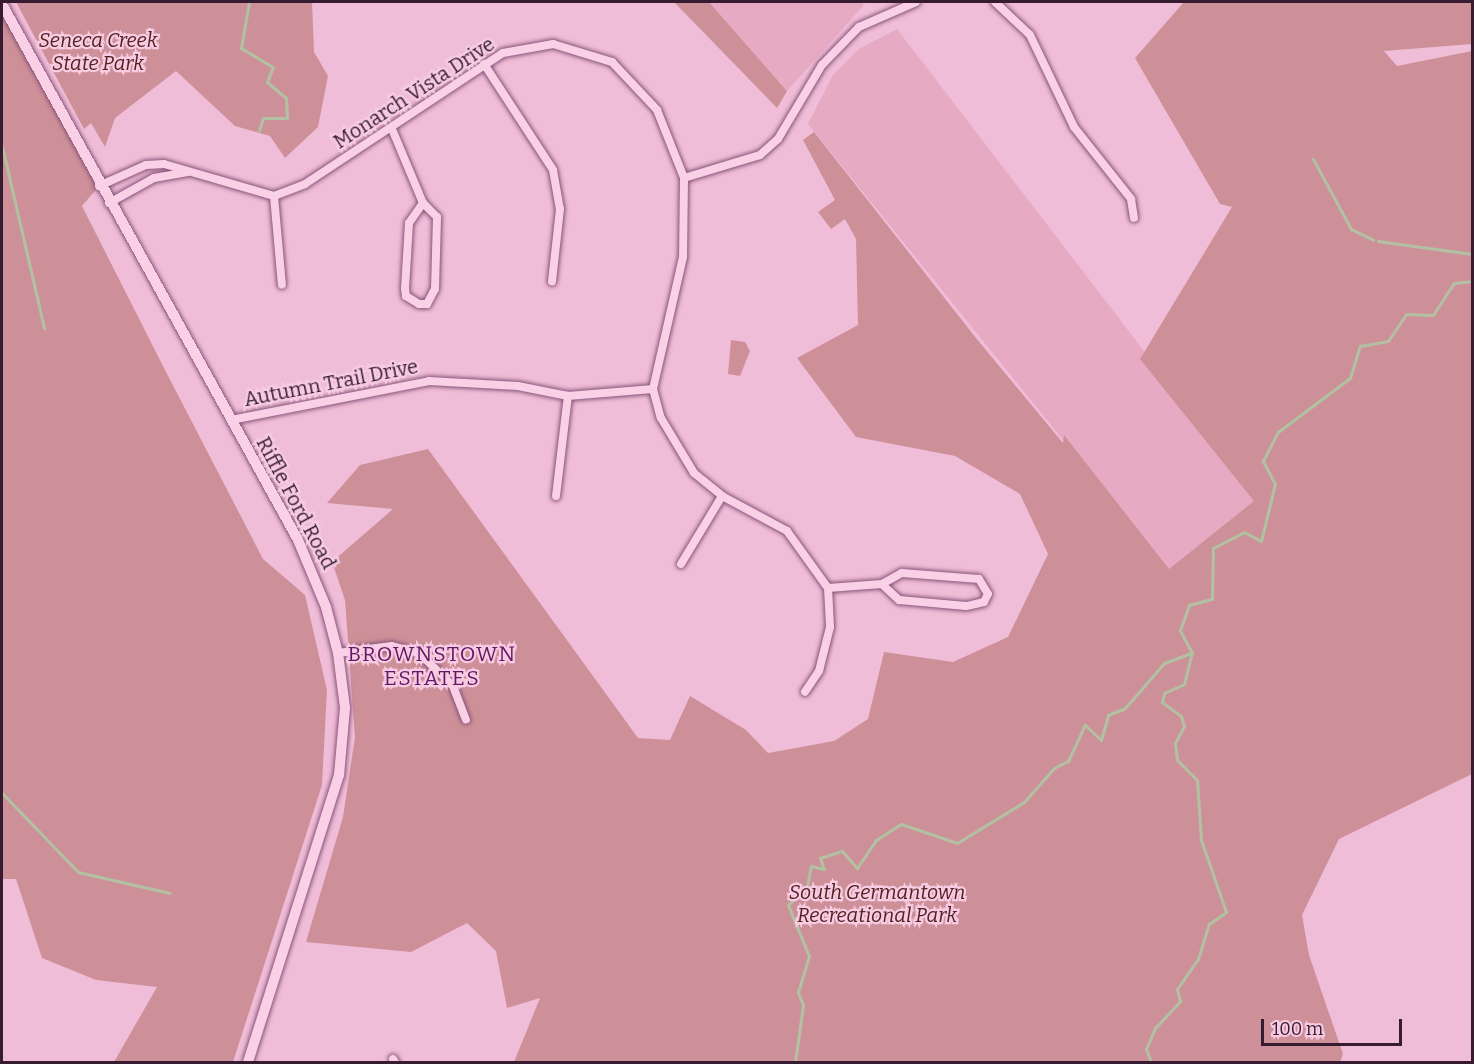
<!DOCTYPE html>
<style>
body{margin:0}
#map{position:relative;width:1474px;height:1064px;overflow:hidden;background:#f0bdd8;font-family:Bitter,serif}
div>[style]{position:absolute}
.farmland>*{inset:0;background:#e6aac2}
.green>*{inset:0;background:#ce9098}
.stream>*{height:3px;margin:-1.5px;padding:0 1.5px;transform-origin:1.5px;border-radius:1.5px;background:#b2c1a1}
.roads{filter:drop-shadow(0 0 2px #88557a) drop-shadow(0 0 2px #88557a)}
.minor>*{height:8px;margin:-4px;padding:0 4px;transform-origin:4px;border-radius:4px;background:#fad0e7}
.tertiary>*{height:10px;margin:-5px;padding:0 5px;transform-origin:5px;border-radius:5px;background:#fad0e7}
span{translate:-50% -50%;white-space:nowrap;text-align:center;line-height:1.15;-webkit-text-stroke:4.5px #f7cce3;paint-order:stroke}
.park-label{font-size:20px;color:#542120;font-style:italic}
.street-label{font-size:20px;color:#371b30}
.neighbourhood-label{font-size:21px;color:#631865;letter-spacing:1.5px}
.frame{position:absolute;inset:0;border:3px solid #371b30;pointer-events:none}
.scale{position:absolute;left:1261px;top:1019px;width:141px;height:27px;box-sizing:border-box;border:3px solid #371b30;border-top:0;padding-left:8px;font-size:18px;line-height:21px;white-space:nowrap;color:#371b30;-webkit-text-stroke:4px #f7cce3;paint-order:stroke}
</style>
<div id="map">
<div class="farmland">
<i style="clip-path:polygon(709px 2px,861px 2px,864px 5px,787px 91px)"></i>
<i style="clip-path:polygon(897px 29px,1154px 364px,1266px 492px,1168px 570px,808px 124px,833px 75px,859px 49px)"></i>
</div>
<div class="green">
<i style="clip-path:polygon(16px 2px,312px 2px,314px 52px,328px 76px,318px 127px,285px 158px,270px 136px,235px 126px,176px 71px,115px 118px,105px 147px,91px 123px,84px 129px)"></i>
<i style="clip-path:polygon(674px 2px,709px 2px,787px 91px,777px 108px)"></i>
<i style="clip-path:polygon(1184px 2px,1472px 2px,1472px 44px,1384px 51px,1397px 66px,1472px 51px,1472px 774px,1339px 839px,1302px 915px,1309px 955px,1343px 1054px,1340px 1062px,514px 1062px,540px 998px,507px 1008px,496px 951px,467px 923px,411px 952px,306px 942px,343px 817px,355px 737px,345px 600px,332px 562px,393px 509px,327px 503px,360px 465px,428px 449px,638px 738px,670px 740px,690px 696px,746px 730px,768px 753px,834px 741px,868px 719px,884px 652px,953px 662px,1008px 637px,1048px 554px,1020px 494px,955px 456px,856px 437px,797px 358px,858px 325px,856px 239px,845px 219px,831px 229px,818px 212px,835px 200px,803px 140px,814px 132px,976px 338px,1063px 443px,1064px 435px,1169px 569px,1254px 501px,1140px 359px,1232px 207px,1220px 204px,1135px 58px)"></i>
<i style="clip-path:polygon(2px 4px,99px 186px,82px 206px,165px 370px,263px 559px,305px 595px,327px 690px,322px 785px,233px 1062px,114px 1062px,157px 987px,96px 980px,42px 958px,16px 879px,2px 879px)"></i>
<i style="clip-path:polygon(731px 340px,745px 342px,750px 351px,740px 376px,728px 374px)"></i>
</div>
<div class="stream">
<i style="left:249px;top:2px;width:47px;rotate:99.9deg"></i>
<i style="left:241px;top:48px;width:37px;rotate:31deg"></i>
<i style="left:273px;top:67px;width:16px;rotate:112deg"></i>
<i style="left:267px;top:82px;width:25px;rotate:40deg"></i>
<i style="left:286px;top:98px;width:20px;rotate:87deg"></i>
<i style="left:287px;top:118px;width:24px;rotate:180deg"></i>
<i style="left:263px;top:118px;width:13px;rotate:108deg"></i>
<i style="left:2px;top:146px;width:187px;rotate:77deg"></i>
<i style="left:1313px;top:159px;width:80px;rotate:61.5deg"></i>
<i style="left:1351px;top:229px;width:25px;rotate:26deg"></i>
<i style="left:1378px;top:241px;width:95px;rotate:7.9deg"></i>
<i style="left:2px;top:793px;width:110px;rotate:46.1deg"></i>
<i style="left:78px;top:872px;width:94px;rotate:12.9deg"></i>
<i style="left:795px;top:1062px;width:58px;rotate:-82deg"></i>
<i style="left:803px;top:1005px;width:14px;rotate:-111deg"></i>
<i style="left:798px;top:992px;width:38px;rotate:-73deg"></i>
<i style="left:809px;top:956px;width:55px;rotate:-112.4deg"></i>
<i style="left:788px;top:905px;width:27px;rotate:-45deg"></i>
<i style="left:807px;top:886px;width:20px;rotate:-79deg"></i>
<i style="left:811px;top:866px;width:13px;rotate:13deg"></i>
<i style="left:824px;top:869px;width:12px;rotate:-110deg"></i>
<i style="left:820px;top:858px;width:23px;rotate:-18deg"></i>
<i style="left:842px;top:851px;width:23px;rotate:49deg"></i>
<i style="left:857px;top:868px;width:34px;rotate:-56deg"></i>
<i style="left:876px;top:840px;width:30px;rotate:-33deg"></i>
<i style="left:901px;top:824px;width:59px;rotate:18.7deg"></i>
<i style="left:957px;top:843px;width:79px;rotate:-31.5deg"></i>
<i style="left:1024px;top:802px;width:45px;rotate:-48.6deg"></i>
<i style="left:1054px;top:768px;width:16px;rotate:-27deg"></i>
<i style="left:1068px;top:761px;width:40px;rotate:-65deg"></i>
<i style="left:1085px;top:725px;width:22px;rotate:43deg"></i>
<i style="left:1101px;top:740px;width:26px;rotate:-74deg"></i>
<i style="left:1108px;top:715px;width:18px;rotate:-22deg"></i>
<i style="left:1125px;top:708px;width:60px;rotate:-49.1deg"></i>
<i style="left:1164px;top:663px;width:30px;rotate:-20deg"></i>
<i style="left:1151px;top:1062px;width:14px;rotate:-111deg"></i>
<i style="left:1146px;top:1049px;width:23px;rotate:-67deg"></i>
<i style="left:1155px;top:1028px;width:37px;rotate:-47deg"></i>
<i style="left:1180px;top:1001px;width:12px;rotate:-104deg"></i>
<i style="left:1177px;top:989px;width:37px;rotate:-55deg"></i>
<i style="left:1198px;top:959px;width:37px;rotate:-73deg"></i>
<i style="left:1209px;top:924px;width:21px;rotate:-35deg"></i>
<i style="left:1226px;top:912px;width:76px;rotate:-109.1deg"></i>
<i style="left:1201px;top:840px;width:60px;rotate:-93.8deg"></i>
<i style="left:1197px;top:780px;width:28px;rotate:-135deg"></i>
<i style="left:1177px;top:760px;width:17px;rotate:-97deg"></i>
<i style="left:1175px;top:743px;width:19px;rotate:-62deg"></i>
<i style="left:1184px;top:726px;width:10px;rotate:-107deg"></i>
<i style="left:1181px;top:716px;width:24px;rotate:-144deg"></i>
<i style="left:1162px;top:702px;width:9px;rotate:-77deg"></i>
<i style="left:1164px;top:693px;width:22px;rotate:-24deg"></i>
<i style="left:1184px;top:684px;width:32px;rotate:-76deg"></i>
<i style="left:1192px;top:653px;width:26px;rotate:-118deg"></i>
<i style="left:1180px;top:630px;width:27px;rotate:-70deg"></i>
<i style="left:1189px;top:605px;width:24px;rotate:-15deg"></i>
<i style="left:1212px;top:599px;width:51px;rotate:-88.9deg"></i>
<i style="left:1213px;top:548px;width:35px;rotate:-27deg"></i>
<i style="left:1244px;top:532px;width:19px;rotate:28deg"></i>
<i style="left:1261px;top:541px;width:59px;rotate:-76.2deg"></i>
<i style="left:1275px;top:484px;width:26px;rotate:-118deg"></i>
<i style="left:1263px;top:461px;width:33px;rotate:-63deg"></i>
<i style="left:1278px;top:432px;width:90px;rotate:-36.9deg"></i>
<i style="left:1350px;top:378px;width:34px;rotate:-73deg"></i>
<i style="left:1360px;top:346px;width:28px;rotate:-10deg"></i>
<i style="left:1388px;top:341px;width:32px;rotate:-56deg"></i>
<i style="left:1406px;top:314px;width:27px;rotate:2deg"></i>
<i style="left:1433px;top:315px;width:38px;rotate:-57deg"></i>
<i style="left:1454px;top:283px;width:18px;rotate:-6deg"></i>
</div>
<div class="roads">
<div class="minor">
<i style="left:995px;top:2px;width:48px;rotate:43.3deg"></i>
<i style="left:1030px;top:35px;width:102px;rotate:64.4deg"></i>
<i style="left:1074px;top:127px;width:92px;rotate:51.6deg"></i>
<i style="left:1131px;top:199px;width:19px;rotate:81deg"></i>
<i style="left:484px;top:64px;width:126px;rotate:56.9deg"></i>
<i style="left:553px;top:170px;width:40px;rotate:80deg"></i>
<i style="left:560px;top:209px;width:73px;rotate:96.3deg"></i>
<i style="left:392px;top:129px;width:80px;rotate:67.3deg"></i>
<i style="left:423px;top:203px;width:24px;rotate:125deg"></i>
<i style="left:409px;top:223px;width:65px;rotate:93.5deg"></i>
<i style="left:405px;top:288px;width:8px;rotate:83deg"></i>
<i style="left:406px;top:296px;width:15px;rotate:32deg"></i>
<i style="left:419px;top:304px;width:8px"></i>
<i style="left:427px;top:304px;width:17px;rotate:-62deg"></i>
<i style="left:435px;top:289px;width:72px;rotate:-88.4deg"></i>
<i style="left:437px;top:217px;width:20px;rotate:-135deg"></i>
<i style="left:684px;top:178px;width:79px;rotate:-16.8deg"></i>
<i style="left:760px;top:155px;width:24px;rotate:-42deg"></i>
<i style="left:778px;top:139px;width:86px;rotate:-59.3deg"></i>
<i style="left:822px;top:65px;width:53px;rotate:-45.8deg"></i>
<i style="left:859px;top:27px;width:62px;rotate:-23.7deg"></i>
<i style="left:99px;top:186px;width:51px;rotate:-24.1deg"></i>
<i style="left:146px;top:165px;width:18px;rotate:-3deg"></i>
<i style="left:164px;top:164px;width:115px;rotate:16.2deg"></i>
<i style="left:274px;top:196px;width:33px;rotate:-21deg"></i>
<i style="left:305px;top:184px;width:237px;rotate:-33.5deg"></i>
<i style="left:503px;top:53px;width:51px;rotate:-10.2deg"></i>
<i style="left:553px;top:44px;width:62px;rotate:17deg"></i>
<i style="left:612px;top:62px;width:66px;rotate:46.8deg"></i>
<i style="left:657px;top:110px;width:73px;rotate:68.3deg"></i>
<i style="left:684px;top:178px;width:79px;rotate:90.7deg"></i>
<i style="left:683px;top:257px;width:135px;rotate:102.8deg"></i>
<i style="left:653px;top:389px;width:30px;rotate:75deg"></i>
<i style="left:661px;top:418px;width:64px;rotate:59deg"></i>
<i style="left:694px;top:473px;width:36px;rotate:39deg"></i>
<i style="left:722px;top:496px;width:74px;rotate:28.3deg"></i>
<i style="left:787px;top:531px;width:70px;rotate:54.3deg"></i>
<i style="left:828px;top:588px;width:39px;rotate:87deg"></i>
<i style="left:830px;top:627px;width:45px;rotate:104deg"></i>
<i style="left:819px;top:671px;width:25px;rotate:124deg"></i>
<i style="left:274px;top:196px;width:89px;rotate:84.9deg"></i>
<i style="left:109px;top:203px;width:51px;rotate:-29.1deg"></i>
<i style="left:154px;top:178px;width:34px;rotate:-10deg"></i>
<i style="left:231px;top:420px;width:202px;rotate:-11.1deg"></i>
<i style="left:429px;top:381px;width:89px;rotate:3.2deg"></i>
<i style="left:518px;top:386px;width:51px;rotate:11.3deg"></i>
<i style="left:568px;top:396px;width:85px;rotate:-4.7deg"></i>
<i style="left:556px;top:496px;width:101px;rotate:-83.2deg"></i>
<i style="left:681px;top:564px;width:79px;rotate:-58.9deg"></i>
<i style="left:828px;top:588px;width:54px;rotate:-4.2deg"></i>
<i style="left:882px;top:584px;width:23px;rotate:-29deg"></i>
<i style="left:902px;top:573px;width:77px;rotate:4.5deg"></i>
<i style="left:979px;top:579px;width:17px;rotate:59deg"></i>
<i style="left:988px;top:594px;width:9px;rotate:117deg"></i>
<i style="left:984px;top:602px;width:18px;rotate:167deg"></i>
<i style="left:966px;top:606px;width:67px;rotate:-174.9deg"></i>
<i style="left:899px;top:600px;width:23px;rotate:-137deg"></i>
<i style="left:338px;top:653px;width:54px;rotate:-7.4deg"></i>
<i style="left:392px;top:646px;width:28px;rotate:15deg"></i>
<i style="left:419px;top:653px;width:47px;rotate:44.1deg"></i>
<i style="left:453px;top:686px;width:36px;rotate:69deg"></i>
<i style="left:393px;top:1059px;width:4px;rotate:56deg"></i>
</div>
<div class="tertiary">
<i style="left:2px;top:4px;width:612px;rotate:61.09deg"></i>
<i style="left:298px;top:540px;width:73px;rotate:67.3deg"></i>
<i style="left:326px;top:607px;width:48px;rotate:75.4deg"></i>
<i style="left:338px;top:653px;width:55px;rotate:82.7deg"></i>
<i style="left:345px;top:708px;width:67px;rotate:95.1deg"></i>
<i style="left:339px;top:775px;width:301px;rotate:107.6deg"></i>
</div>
</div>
<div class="park-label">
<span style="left:98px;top:52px">Seneca Creek<br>State Park</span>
<span style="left:877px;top:904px">South Germantown<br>Recreational Park</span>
</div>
<div class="street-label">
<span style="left:414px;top:93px;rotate:-33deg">Monarch Vista Drive</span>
<span style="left:331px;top:383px;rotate:-11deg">Autumn Trail Drive</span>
<span style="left:296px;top:503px;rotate:62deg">Riffle Ford Road</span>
</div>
<div class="neighbourhood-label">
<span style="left:432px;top:666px">BROWNSTOWN<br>ESTATES</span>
</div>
<div class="frame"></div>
<div class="scale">100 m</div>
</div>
